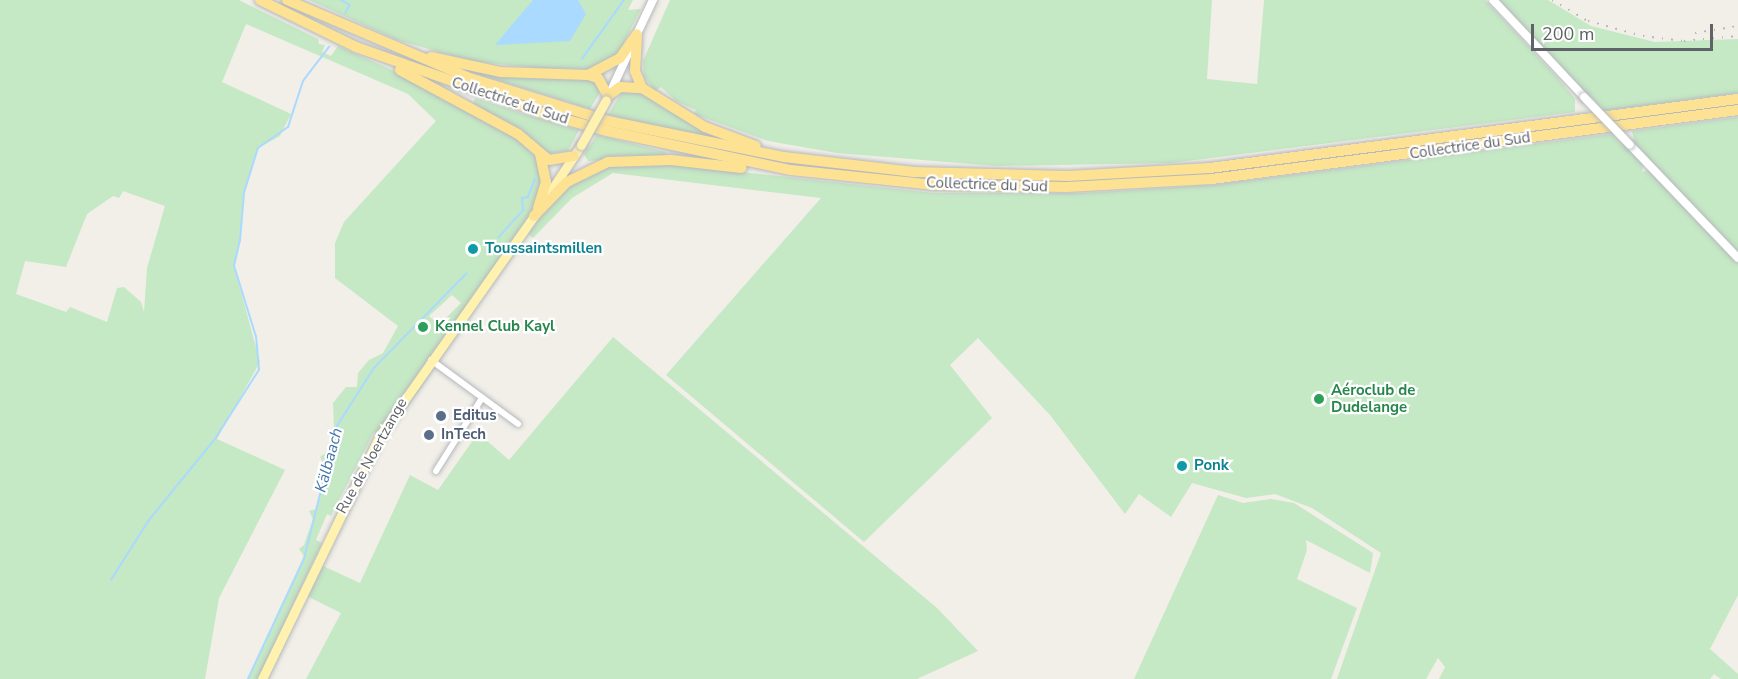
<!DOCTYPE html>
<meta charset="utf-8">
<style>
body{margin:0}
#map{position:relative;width:1738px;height:679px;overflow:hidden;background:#f1efe8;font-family:"Nunito Sans",sans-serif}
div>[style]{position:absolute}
.green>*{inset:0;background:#c5e8c5}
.water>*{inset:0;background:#aadaff}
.stream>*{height:1.5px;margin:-0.75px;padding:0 0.75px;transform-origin:0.75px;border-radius:0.75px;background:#aadaff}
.roads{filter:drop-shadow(0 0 2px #b5b8bc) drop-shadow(0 0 2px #b5b8bc)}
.minor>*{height:6px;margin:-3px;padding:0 3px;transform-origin:3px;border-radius:3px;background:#fff}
.secondary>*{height:8px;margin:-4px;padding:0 4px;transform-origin:4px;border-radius:4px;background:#fff}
.primary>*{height:9px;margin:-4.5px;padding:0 4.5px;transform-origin:4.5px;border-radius:4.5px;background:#fff2af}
.motorway>*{height:10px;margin:-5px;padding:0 5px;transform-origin:5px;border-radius:5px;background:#fde293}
.rail>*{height:1.5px;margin-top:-0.75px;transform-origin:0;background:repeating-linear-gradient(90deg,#b6b7b8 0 1.5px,transparent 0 9.5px)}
.bridges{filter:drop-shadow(0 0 2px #b6babf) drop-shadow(0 0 2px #b6babf)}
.secondary-bridge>*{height:8px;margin:-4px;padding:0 4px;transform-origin:4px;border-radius:4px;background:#fff}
.primary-bridge>*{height:9px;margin:-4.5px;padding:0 4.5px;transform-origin:4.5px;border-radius:4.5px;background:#fff2af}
.dots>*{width:16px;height:16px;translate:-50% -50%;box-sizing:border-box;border:3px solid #fff;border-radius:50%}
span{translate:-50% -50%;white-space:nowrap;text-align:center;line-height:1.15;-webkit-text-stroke:4.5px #fff;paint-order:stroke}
.street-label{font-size:15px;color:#5f6368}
.culture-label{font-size:15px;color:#0d838f;font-weight:700}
.left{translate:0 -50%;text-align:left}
.leisure-label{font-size:15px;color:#27864d;font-weight:700}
.service-label{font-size:15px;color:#4e5e75;font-weight:700}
.water-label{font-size:16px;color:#4174aa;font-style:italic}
.scale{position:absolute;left:1531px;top:24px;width:182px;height:27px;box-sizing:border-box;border:3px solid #5f6368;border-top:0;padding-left:8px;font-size:18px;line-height:21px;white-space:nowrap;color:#5f6368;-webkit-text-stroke:4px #fff;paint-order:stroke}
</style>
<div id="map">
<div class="green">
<i style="clip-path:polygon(evenodd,0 0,239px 0,318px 39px,319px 44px,325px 45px,322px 52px,331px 56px,338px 46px,399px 73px,520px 141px,536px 158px,542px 183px,539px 195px,514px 252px,374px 456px,380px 435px,374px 432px,331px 516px,327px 514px,316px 540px,322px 543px,258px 679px,247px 679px,304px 556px,299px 549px,304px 545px,313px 519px,309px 511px,316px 509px,324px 479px,321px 472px,325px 466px,320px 457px,328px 451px,334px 430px,333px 403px,346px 387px,357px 387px,358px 373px,369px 360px,383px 353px,398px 326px,335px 278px,335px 243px,344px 222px,436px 121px,408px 94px,246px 24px,222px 82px,291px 114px,280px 136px,258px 148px,244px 193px,240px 241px,234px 266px,260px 362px,217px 439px,285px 470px,219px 598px,205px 679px,0 679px,0 0,123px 191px,165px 206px,147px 268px,144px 312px,141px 302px,124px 287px,117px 288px,107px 322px,70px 307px,66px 312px,16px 294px,25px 261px,66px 267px,87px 214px,113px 196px,119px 198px,123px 191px,0 0,452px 295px,461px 303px,439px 325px,429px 316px,452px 295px)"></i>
<i style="clip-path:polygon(309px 0,633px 0,628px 10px,641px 9px,618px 54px,590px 69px,537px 68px,471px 61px,397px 40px)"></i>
<i style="clip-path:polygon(670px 0,1212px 0,1207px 79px,1257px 84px,1264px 0,1485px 0,1558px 78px,1575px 99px,1575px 112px,1171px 163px,996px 166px,837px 153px,768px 141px,694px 114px,696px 110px,676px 101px,661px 87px,655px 91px,644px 77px,643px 61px)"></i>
<i style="clip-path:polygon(1498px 0,1548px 0,1591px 26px,1655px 42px,1738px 39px,1738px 93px,1603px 111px)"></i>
<i style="clip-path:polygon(480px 71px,589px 78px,600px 87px,599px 94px,590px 109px,479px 74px)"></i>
<i style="clip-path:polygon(623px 90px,640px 91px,665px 109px,718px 136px,717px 140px,608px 115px)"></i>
<i style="clip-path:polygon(475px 98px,540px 119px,579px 130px,568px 151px,547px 154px,473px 104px)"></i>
<i style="clip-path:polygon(1738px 117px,1738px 252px,1635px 145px,1632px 131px)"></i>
<i style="clip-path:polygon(1612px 134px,1643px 163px,1642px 172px,1648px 170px,1738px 262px,1738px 595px,1710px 649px,1738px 674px,1738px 679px,1721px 679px,1714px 674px,1710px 679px,1439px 679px,1445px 667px,1438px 658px,1426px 679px,1337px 679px,1381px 553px,1312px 508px,1275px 494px,1246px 498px,1192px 483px,1171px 517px,1139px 494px,1125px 514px,1050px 415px,978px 338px,950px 365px,992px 418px,864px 542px,666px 375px,821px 198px,613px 173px,572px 198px,533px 238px,527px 233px,566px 187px,603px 167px,630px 163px,685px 166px,934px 193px,1085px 193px,1213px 185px)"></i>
<i style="clip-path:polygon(597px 135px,666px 152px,665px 157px,588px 161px,584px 154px)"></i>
<i style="clip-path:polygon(613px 337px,937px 608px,978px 651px,917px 679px,306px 679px,341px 613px,307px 596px,323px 566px,360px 583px,410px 475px,438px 490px,478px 433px,509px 460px)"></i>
<i style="clip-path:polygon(1218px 495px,1243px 503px,1271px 499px,1294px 503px,1373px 553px,1370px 573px,1306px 540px,1307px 550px,1297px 579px,1357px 608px,1331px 679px,1134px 679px)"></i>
</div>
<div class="water">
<i style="clip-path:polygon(533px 0,578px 0,586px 14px,570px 41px,495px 45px)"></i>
</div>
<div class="stream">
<i style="left:341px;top:0;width:10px;rotate:29deg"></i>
<i style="left:350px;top:5px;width:9px;rotate:117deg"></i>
<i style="left:582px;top:59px;width:72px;rotate:-54.6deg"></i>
<i style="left:498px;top:238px;width:38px;rotate:-48deg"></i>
<i style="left:523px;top:210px;width:12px;rotate:-95deg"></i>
<i style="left:522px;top:198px;width:6px;rotate:-9deg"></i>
<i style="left:528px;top:197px;width:19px;rotate:-69deg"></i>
<i style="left:111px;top:580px;width:71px;rotate:-57.7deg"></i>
<i style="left:149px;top:520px;width:104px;rotate:-50.8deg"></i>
<i style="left:215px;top:439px;width:82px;rotate:-57.5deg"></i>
<i style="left:259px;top:370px;width:33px;rotate:-95deg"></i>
<i style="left:256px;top:337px;width:74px;rotate:-107.2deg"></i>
<i style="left:234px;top:266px;width:26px;rotate:-77deg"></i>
<i style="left:240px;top:241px;width:48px;rotate:-85.2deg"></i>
<i style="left:244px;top:193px;width:47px;rotate:-72.7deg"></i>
<i style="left:258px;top:148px;width:37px;rotate:-35deg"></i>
<i style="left:288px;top:127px;width:48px;rotate:-71.9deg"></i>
<i style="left:303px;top:81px;width:43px;rotate:-52.6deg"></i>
<i style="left:248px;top:679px;width:132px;rotate:-65deg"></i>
<i style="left:304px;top:559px;width:137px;rotate:-76.1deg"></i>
<i style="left:337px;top:426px;width:69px;rotate:-57.5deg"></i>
<i style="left:374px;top:368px;width:132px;rotate:-45.6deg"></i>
</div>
<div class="roads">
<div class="minor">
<i style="left:431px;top:360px;width:108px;rotate:36.3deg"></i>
<i style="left:436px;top:471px;width:86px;rotate:-57.8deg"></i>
</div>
<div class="secondary">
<i style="left:1493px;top:0;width:133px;rotate:46.8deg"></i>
<i style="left:635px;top:38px;width:42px;rotate:-64.7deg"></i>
<i style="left:609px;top:95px;width:47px;rotate:-65.1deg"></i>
<i style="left:1630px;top:145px;width:156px;rotate:46.3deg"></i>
</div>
<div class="primary">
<i style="left:544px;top:201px;width:67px;rotate:-56.5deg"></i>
<i style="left:262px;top:679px;width:271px;rotate:-64.2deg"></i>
<i style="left:380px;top:435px;width:273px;rotate:-54.9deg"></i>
</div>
<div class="motorway">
<i style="left:260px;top:0;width:107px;rotate:26.1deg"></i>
<i style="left:356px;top:47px;width:197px;rotate:19.5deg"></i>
<i style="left:542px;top:113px;width:67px;rotate:15.5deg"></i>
<i style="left:607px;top:131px;width:188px;rotate:12deg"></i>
<i style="left:791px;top:170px;width:144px;rotate:6deg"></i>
<i style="left:934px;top:185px;width:133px;rotate:0.9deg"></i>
<i style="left:1067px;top:187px;width:145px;rotate:-3.2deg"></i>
<i style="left:1212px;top:179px;width:531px;rotate:-7.47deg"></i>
<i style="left:287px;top:0;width:199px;rotate:23.1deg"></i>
<i style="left:470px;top:78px;width:145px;rotate:17.3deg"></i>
<i style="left:608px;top:121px;width:180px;rotate:11.6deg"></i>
<i style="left:784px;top:157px;width:131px;rotate:6.6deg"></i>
<i style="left:914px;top:172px;width:154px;rotate:1.5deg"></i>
<i style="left:1068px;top:176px;width:142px;rotate:-3.2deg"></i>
<i style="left:1210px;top:168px;width:532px;rotate:-7.45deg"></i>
<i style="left:637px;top:35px;width:36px;rotate:93deg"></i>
<i style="left:635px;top:71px;width:18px;rotate:68deg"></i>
<i style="left:431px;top:57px;width:72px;rotate:12.1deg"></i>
<i style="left:501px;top:72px;width:87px;rotate:2deg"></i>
<i style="left:588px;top:75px;width:10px;rotate:17deg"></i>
<i style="left:598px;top:78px;width:21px;rotate:61deg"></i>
<i style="left:608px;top:96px;width:15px;rotate:-37deg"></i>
<i style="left:620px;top:87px;width:22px;rotate:3deg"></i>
<i style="left:642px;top:88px;width:74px;rotate:31.8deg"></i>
<i style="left:705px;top:127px;width:54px;rotate:20.4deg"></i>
<i style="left:400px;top:70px;width:134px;rotate:28.5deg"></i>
<i style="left:518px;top:134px;width:40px;rotate:40deg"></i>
<i style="left:549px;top:160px;width:25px;rotate:-9deg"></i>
<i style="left:588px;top:75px;width:36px;rotate:-28deg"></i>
<i style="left:620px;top:58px;width:29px;rotate:-55deg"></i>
<i style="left:538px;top:208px;width:27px;rotate:-73deg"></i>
<i style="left:546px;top:182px;width:29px;rotate:-102deg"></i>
<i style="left:534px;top:216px;width:47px;rotate:-45.9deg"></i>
<i style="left:567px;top:182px;width:46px;rotate:-26deg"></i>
<i style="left:608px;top:162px;width:63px;rotate:-1.8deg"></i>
<i style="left:671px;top:160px;width:71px;rotate:6.4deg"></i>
</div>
</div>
<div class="rail">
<i style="left:1552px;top:0;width:42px;rotate:30.3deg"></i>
<i style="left:1588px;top:21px;width:57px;rotate:15.3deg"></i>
<i style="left:1643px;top:36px;width:41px;rotate:7deg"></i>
<i style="left:1684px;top:41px;width:54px;rotate:-5.3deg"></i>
<i style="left:1695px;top:33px;width:44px;rotate:-9.2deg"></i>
</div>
<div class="bridges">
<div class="secondary-bridge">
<i style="left:1584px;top:97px;width:66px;rotate:46.2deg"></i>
</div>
<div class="primary-bridge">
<i style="left:581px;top:145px;width:51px;rotate:-60.9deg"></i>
</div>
</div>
<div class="dots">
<i style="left:473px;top:249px;background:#0f9aa8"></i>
<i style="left:423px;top:327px;background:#2e9e5b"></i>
<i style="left:1319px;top:399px;background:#2e9e5b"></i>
<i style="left:441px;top:416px;background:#5c6f8a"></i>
<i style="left:429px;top:435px;background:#5c6f8a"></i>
<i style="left:1182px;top:466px;background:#0f9aa8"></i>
</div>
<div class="street-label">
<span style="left:510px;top:101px;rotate:18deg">Collectrice du Sud</span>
<span style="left:1470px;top:146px;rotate:-8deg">Collectrice du Sud</span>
<span style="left:987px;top:185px;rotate:2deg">Collectrice du Sud</span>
<span style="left:372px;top:456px;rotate:-61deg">Rue de Noertzange</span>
</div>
<div class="culture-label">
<span class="left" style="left:485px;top:249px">Toussaintsmillen</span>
<span class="left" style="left:1194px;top:466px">Ponk</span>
</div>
<div class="leisure-label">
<span class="left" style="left:435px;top:327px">Kennel Club Kayl</span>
<span class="left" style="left:1331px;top:399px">Aéroclub de<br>Dudelange</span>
</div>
<div class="service-label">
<span class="left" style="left:453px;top:416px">Editus</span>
<span class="left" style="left:441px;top:435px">InTech</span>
</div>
<div class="water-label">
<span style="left:329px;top:460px;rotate:-75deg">Kälbaach</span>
</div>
<div class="scale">200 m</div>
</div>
